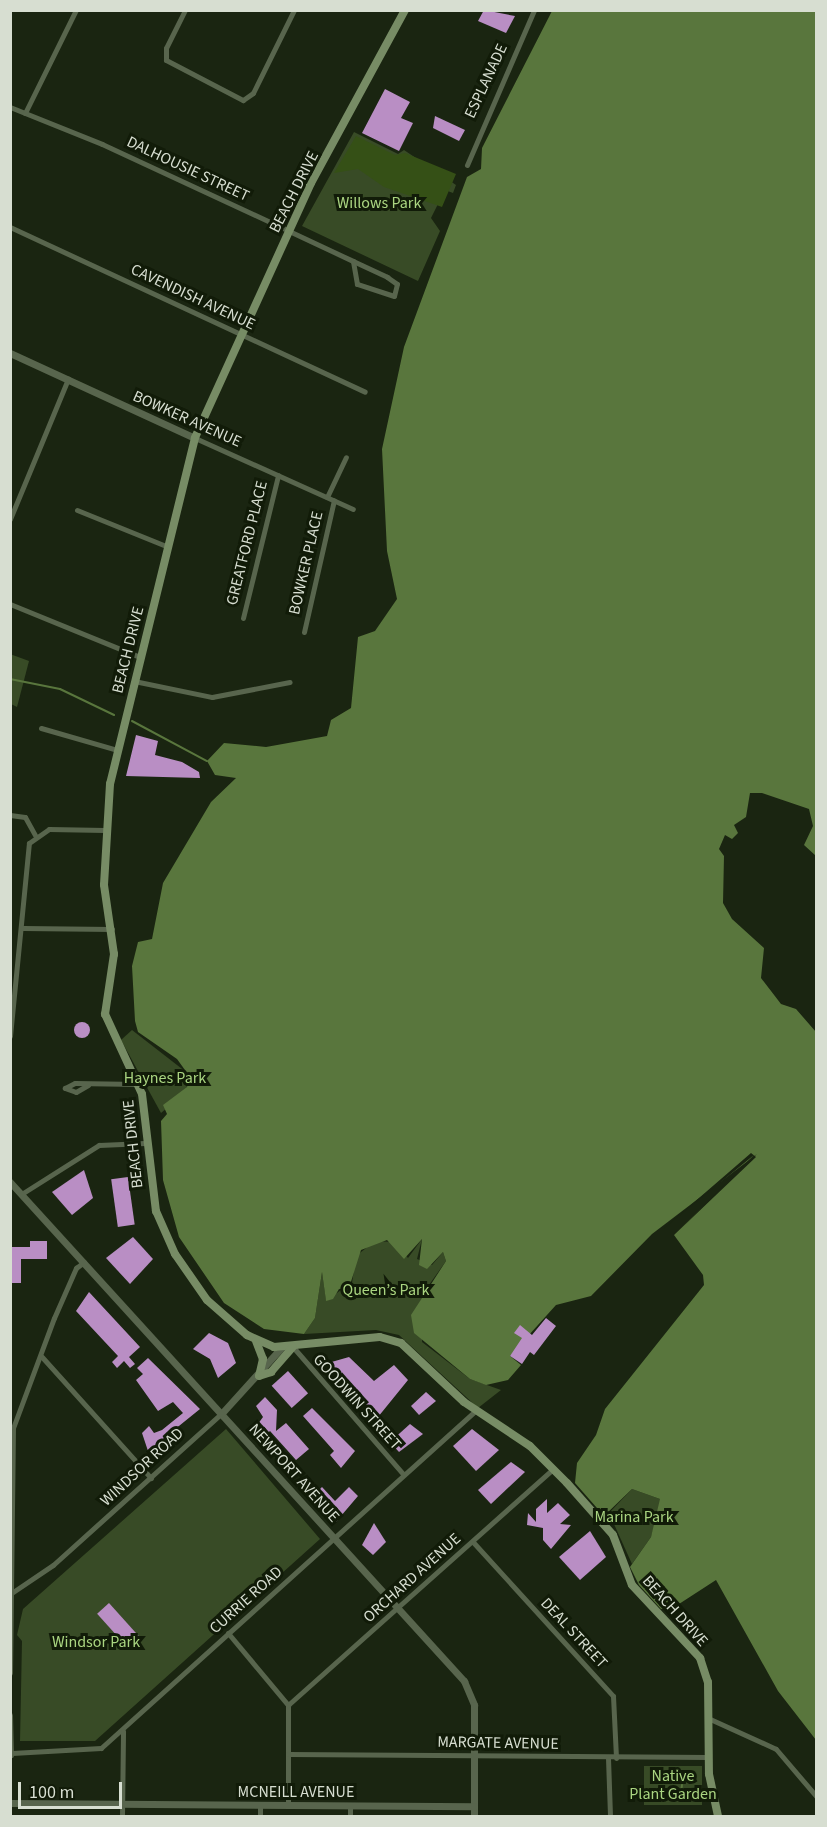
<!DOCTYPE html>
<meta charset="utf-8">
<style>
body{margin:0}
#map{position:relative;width:827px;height:1827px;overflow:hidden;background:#1a2511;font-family:"Source Sans 3",sans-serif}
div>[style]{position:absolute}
.green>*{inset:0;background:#384b26;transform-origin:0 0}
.forest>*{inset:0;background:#355016}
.water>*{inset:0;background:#59763d}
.pier>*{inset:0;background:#1a2511}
.stream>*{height:2px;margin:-1px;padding:0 1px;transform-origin:1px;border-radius:1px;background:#59763d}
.building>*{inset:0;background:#b98ec4;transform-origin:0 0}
.round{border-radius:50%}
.minor>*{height:5px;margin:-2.5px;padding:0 2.5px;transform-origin:2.5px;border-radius:2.5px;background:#58654d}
.tertiary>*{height:7px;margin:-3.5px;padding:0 3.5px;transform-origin:3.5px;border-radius:3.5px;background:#58654d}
.secondary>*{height:8px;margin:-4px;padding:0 4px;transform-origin:4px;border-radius:4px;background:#778c65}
span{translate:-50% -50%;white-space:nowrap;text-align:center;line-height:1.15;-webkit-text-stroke:6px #111b08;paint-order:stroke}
.street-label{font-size:16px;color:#d7ded1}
.park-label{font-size:16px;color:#aad581}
.frame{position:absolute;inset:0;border:12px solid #d7ded1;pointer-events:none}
.scale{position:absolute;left:18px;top:1782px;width:104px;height:27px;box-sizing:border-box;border:3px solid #d7ded1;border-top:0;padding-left:8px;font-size:18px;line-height:21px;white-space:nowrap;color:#d7ded1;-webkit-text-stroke:4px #111b08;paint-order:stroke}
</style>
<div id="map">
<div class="green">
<i style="clip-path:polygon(354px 132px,398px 154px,404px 150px,456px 185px,453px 193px,445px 190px,431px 218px,440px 231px,418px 281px,302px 226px)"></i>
<i style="clip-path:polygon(10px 654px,29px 661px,17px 707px,11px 704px)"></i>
<i style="clip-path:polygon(132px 1030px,186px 1072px,187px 1091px,161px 1113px,121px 1040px)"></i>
<i style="clip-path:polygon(422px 1239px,417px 1259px,432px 1265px,443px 1252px,446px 1261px,424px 1292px,422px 1342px,470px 1379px,501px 1390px,478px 1408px,399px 1335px,376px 1330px,304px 1334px,315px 1318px,322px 1272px,326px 1300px,352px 1283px,356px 1256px,375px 1241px,394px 1242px,408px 1258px)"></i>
<i style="clip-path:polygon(226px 1429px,320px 1539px,95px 1741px,20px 1741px,22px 1641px,17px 1635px,23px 1609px)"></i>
<i style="clip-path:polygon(632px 1489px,660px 1499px,661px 1506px,651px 1537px,632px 1564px,609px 1513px)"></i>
<i style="left:644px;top:1766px;width:58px;height:39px"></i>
</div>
<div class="forest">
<i style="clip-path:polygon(356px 136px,395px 155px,405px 153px,456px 174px,442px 207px,384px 187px,358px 169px,334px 173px)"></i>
</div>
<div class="water">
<i style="clip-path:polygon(552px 11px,816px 11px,816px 856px,804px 845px,813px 826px,809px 809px,762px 793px,750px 793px,746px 817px,734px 825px,738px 833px,732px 839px,725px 835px,719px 849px,724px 856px,723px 903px,732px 919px,764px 948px,761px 978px,781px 1004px,796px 1009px,816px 1032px,816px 1740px,778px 1691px,716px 1580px,679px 1604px,661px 1609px,639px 1585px,630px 1567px,651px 1537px,660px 1499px,632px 1489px,604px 1516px,575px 1483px,577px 1463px,596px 1435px,605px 1409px,704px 1285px,703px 1275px,674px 1235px,757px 1154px,652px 1234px,591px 1296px,556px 1305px,510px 1356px,521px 1365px,508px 1380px,486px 1385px,470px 1379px,414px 1333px,411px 1315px,446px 1261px,443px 1252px,427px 1269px,419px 1265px,422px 1239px,404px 1259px,387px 1240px,361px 1250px,349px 1288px,339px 1289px,333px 1299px,326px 1301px,322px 1272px,315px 1318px,304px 1334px,264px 1329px,224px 1303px,179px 1237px,163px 1180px,161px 1121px,167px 1114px,163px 1105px,187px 1087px,190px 1077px,177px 1059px,138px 1032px,135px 1021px,132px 966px,138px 942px,152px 939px,163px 883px,211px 802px,236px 778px,215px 775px,207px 761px,224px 743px,266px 747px,327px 736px,331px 720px,351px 708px,358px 637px,375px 631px,397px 599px,387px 551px,382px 449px,404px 347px,467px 177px,481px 169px,482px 148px)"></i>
</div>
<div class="pier">
<i style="clip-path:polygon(751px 1153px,756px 1157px,674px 1235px,754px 1155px,662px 1230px)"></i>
</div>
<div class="stream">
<i style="left:10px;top:679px;width:51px;rotate:11.3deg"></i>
<i style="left:60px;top:689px;width:60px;rotate:25.7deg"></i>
<i style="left:132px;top:721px;width:85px;rotate:28.1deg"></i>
<i style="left:681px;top:1792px;width:7px;rotate:-82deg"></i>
</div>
<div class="building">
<i style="clip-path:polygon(484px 10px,515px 16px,506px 33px,478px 21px)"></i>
<i style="clip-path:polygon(385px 89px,410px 102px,401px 118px,413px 123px,399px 151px,362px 133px)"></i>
<i style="clip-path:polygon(435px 116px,465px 130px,459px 141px,433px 128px)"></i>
<i style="clip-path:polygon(136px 735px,158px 741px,155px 755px,182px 762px,199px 772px,200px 778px,126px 776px)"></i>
<i class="round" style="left:74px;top:1022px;width:16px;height:16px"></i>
<i style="clip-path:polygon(84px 1170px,93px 1198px,72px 1215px,52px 1192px)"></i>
<i style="left:128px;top:1177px;width:48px;height:17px;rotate:82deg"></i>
<i style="clip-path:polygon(133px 1237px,153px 1259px,130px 1284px,106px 1258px)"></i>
<i style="clip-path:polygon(30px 1241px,47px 1241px,47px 1259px,21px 1259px,21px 1283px,10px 1283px,10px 1247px,30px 1247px)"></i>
<i style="clip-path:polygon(89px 1292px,140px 1347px,129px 1357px,135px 1364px,130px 1368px,124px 1361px,117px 1368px,112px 1362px,118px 1356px,76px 1311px)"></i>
<i style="clip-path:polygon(546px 1318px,556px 1326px,534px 1355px,530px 1352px,522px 1364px,510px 1356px,522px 1338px,514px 1333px,520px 1325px,532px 1335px)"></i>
<i style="clip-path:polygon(209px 1333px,228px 1343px,236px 1363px,218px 1378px,210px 1359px,193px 1349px)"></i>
<i style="clip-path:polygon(349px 1357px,374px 1381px,394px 1365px,408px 1380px,378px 1417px,328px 1363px)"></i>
<i style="clip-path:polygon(148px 1358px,200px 1409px,148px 1451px,142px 1433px,149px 1426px,154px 1433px,162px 1430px,183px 1413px,173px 1402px,158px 1411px,136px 1380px,143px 1374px,137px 1368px)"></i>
<i style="left:288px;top:1371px;width:30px;height:22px;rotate:48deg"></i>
<i style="clip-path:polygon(426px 1392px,436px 1401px,419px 1415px,411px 1406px)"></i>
<i style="clip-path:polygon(265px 1397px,277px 1410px,276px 1431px,286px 1423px,309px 1449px,296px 1460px,270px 1431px,263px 1437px,255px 1428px,263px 1417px,256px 1406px)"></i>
<i style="clip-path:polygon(312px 1408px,355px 1451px,341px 1468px,330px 1455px,334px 1451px,303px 1416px)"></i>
<i style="clip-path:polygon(410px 1424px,423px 1434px,399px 1452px,390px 1442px)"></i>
<i style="clip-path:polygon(472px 1429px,499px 1450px,476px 1471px,453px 1446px)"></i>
<i style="clip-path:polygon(511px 1462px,525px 1472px,491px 1504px,478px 1490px)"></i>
<i style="clip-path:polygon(322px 1487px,335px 1501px,349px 1487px,358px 1496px,335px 1523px,312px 1497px)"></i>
<i style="clip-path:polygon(547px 1499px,547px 1513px,558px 1503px,570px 1515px,560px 1524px,571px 1525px,551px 1549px,543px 1540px,543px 1528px,527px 1525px,528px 1513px,536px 1522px,536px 1509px)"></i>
<i style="clip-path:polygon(374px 1523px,386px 1542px,373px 1555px,362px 1545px)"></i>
<i style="clip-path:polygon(590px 1531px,606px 1557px,580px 1580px,559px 1557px)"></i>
<i style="left:109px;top:1603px;width:48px;height:16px;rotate:48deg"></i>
</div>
<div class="minor">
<i style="left:185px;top:10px;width:42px;rotate:116.6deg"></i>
<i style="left:166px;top:48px;width:12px;rotate:90deg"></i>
<i style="left:166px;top:60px;width:87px;rotate:27.5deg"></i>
<i style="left:243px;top:100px;width:12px;rotate:-35deg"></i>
<i style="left:253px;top:93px;width:93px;rotate:-63.7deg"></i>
<i style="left:10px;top:107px;width:99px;rotate:21.9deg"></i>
<i style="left:102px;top:144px;width:206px;rotate:24.9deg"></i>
<i style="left:289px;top:231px;width:71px;rotate:25.1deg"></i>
<i style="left:353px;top:261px;width:38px;rotate:25deg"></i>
<i style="left:387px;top:277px;width:12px;rotate:35deg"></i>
<i style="left:397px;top:284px;width:12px;rotate:104deg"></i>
<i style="left:394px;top:296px;width:39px;rotate:-162deg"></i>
<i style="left:357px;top:284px;width:23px;rotate:-100deg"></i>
<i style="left:25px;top:113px;width:115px;rotate:-63.7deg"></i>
<i style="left:467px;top:165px;width:169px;rotate:-66.6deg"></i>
<i style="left:10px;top:227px;width:391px;rotate:24.9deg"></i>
<i style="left:195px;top:438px;width:173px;rotate:24.2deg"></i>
<i style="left:327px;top:497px;width:44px;rotate:-64.6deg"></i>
<i style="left:77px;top:510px;width:96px;rotate:22deg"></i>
<i style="left:10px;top:519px;width:152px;rotate:-67.5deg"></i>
<i style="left:10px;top:604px;width:140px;rotate:22.2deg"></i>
<i style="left:243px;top:618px;width:147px;rotate:-76.2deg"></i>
<i style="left:304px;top:632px;width:135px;rotate:-77.2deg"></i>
<i style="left:134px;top:681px;width:80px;rotate:11.6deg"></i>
<i style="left:212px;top:697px;width:79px;rotate:-10.9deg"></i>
<i style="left:41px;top:728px;width:79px;rotate:16.1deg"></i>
<i style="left:10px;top:815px;width:15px;rotate:8deg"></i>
<i style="left:25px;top:817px;width:21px;rotate:61deg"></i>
<i style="left:23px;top:928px;width:89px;rotate:0.6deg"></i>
<i style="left:10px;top:1036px;width:194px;rotate:-84.4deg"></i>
<i style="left:29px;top:843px;width:24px;rotate:-35deg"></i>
<i style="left:49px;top:829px;width:56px;rotate:1deg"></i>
<i style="left:88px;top:1085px;width:14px;rotate:150deg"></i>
<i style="left:76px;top:1092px;width:12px;rotate:-160deg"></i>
<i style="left:65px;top:1088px;width:11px;rotate:-27deg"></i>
<i style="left:75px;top:1083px;width:63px;rotate:0.9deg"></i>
<i style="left:23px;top:1193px;width:90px;rotate:-32.3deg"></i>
<i style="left:99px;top:1145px;width:46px;rotate:-2.5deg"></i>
<i style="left:293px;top:1347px;width:168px;rotate:49.1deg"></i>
<i style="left:42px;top:1357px;width:163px;rotate:48deg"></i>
<i style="left:473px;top:1542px;width:208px;rotate:47.7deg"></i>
<i style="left:613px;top:1696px;width:62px;rotate:87.2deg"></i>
<i style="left:10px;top:1594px;width:52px;rotate:-34deg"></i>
<i style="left:53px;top:1565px;width:227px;rotate:-42deg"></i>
<i style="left:228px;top:1633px;width:94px;rotate:50.2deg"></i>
<i style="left:288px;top:1705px;width:101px;rotate:90deg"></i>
<i style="left:10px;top:1673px;width:245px;rotate:-89.3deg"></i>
<i style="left:13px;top:1428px;width:117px;rotate:-69.6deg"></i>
<i style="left:54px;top:1318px;width:55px;rotate:-66.3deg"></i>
<i style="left:76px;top:1268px;width:10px;rotate:-37deg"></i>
<i style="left:288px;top:1705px;width:355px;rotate:-41.7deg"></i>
<i style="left:10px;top:1715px;width:40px;rotate:88.6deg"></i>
<i style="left:710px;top:1719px;width:72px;rotate:24.4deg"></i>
<i style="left:776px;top:1749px;width:62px;rotate:49.6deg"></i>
<i style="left:12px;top:1753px;width:89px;rotate:-3.2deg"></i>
<i style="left:101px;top:1748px;width:503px;rotate:-42.02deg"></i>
<i style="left:288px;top:1754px;width:420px;rotate:0.4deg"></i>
<i style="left:608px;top:1758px;width:58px;rotate:88deg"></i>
<i style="left:260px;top:1806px;width:10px;rotate:90deg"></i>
<i style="left:122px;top:1816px;width:85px;rotate:-89.3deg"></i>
<i style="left:350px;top:1816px;width:11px;rotate:-90deg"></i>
</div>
<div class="tertiary">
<i style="left:10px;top:353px;width:204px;rotate:24.7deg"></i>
<i style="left:10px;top:1182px;width:675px;rotate:47.7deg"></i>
<i style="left:464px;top:1681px;width:26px;rotate:67deg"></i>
<i style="left:474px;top:1705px;width:111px;rotate:90deg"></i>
<i style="left:222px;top:1413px;width:88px;rotate:-47.8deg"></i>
<i style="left:10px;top:1803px;width:464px;rotate:0.4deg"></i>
</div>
<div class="secondary">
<i style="left:405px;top:10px;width:197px;rotate:118.5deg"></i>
<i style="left:311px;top:183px;width:280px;rotate:114.5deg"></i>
<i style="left:195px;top:438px;width:356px;rotate:103.8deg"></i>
<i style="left:110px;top:784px;width:101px;rotate:93.4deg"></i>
<i style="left:104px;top:885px;width:70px;rotate:81.8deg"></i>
<i style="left:114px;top:954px;width:61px;rotate:98.5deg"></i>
<i style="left:105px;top:1014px;width:88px;rotate:65.2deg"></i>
<i style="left:142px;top:1094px;width:118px;rotate:83.2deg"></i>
<i style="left:156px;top:1211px;width:47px;rotate:66.2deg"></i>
<i style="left:175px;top:1254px;width:56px;rotate:55.2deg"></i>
<i style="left:207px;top:1300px;width:53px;rotate:41.2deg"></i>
<i style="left:247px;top:1335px;width:30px;rotate:24deg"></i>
<i style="left:274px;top:1347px;width:106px;rotate:-5.4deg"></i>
<i style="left:380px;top:1337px;width:22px;rotate:16deg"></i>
<i style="left:401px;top:1343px;width:86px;rotate:43.1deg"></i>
<i style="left:464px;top:1402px;width:79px;rotate:33.7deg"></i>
<i style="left:530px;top:1446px;width:52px;rotate:45deg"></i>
<i style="left:567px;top:1483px;width:69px;rotate:48.5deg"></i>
<i style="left:613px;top:1535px;width:53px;rotate:69.2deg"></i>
<i style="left:632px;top:1585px;width:100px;rotate:47deg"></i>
<i style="left:700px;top:1658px;width:25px;rotate:72deg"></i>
<i style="left:708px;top:1682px;width:92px;rotate:89.4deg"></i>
<i style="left:709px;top:1774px;width:43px;rotate:77.9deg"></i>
<i style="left:256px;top:1341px;width:19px;rotate:69deg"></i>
<i style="left:263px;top:1359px;width:17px;rotate:103deg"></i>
<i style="left:259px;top:1376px;width:13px;rotate:-18deg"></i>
<i style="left:271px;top:1372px;width:33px;rotate:-49deg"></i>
</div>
<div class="street-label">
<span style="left:486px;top:81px;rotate:-65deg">ESPLANADE</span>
<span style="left:188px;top:169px;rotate:25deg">DALHOUSIE STREET</span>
<span style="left:294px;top:192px;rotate:-63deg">BEACH DRIVE</span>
<span style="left:193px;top:297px;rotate:25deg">CAVENDISH AVENUE</span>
<span style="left:187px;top:419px;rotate:24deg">BOWKER AVENUE</span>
<span style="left:247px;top:543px;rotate:-76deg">GREATFORD PLACE</span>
<span style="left:306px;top:563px;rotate:-77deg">BOWKER PLACE</span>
<span style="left:128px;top:650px;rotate:-76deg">BEACH DRIVE</span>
<span style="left:133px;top:1144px;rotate:-96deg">BEACH DRIVE</span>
<span style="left:357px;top:1402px;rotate:48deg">GOODWIN STREET</span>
<span style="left:142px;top:1467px;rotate:-43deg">WINDSOR ROAD</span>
<span style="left:294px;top:1473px;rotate:48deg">NEWPORT AVENUE</span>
<span style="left:412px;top:1578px;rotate:-42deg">ORCHARD AVENUE</span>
<span style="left:246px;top:1600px;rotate:-42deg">CURRIE ROAD</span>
<span style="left:675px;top:1611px;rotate:48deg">BEACH DRIVE</span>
<span style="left:574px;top:1633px;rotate:47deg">DEAL STREET</span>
<span style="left:498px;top:1743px;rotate:1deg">MARGATE AVENUE</span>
<span style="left:296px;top:1792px">MCNEILL AVENUE</span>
</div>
<div class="park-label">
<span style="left:379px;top:203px">Willows Park</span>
<span style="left:165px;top:1078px">Haynes Park</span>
<span style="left:386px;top:1290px">Queen’s Park</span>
<span style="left:634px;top:1517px">Marina Park</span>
<span style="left:96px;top:1642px">Windsor Park</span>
<span style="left:673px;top:1785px">Native<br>Plant Garden</span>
</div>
<div class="frame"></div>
<div class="scale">100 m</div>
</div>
